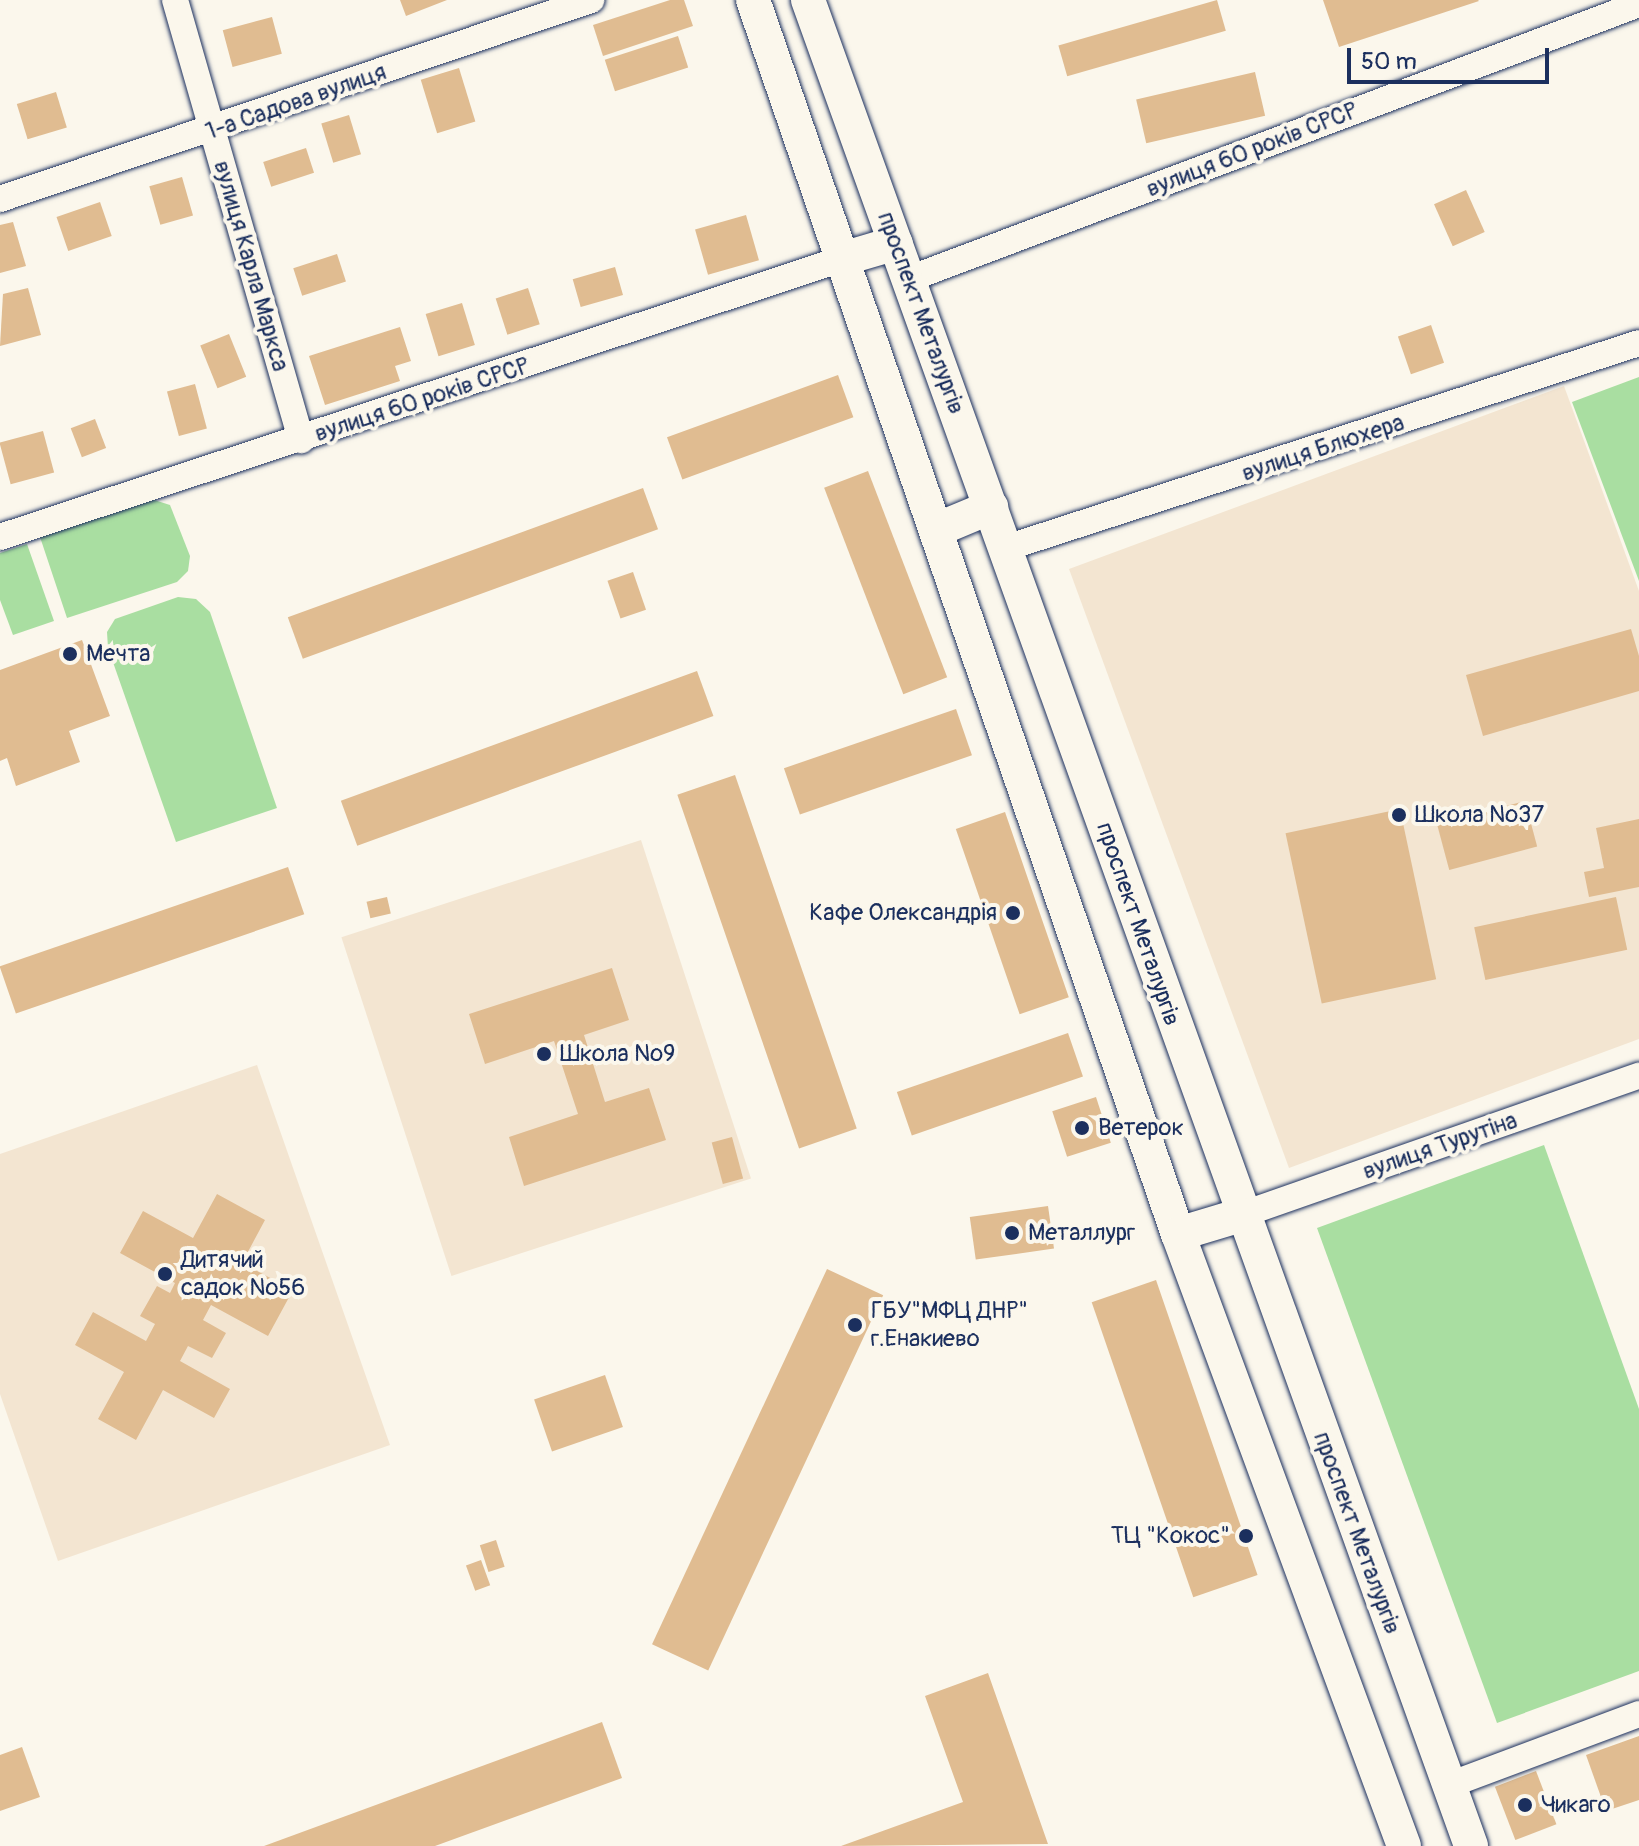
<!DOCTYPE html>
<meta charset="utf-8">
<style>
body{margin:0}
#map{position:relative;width:1639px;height:1846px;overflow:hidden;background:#fbf7ec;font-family:Pangolin,sans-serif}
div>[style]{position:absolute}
.built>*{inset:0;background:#f3e5d1;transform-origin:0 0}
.green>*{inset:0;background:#a9dea1}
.building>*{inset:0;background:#e0bc91;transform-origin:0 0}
.roads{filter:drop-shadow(0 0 2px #1b2f5e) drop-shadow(0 0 2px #1b2f5e)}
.minor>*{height:26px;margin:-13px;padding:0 13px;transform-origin:13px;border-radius:13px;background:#fbf7ec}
.tertiary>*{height:34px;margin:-17px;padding:0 17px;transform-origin:17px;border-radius:17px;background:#fbf7ec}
.dots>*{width:22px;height:22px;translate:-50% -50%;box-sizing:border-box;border:4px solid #fbf7ec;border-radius:50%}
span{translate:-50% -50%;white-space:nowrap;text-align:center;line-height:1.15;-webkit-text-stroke:8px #fbf7ec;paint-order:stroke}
.street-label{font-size:24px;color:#1b2f5e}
.poi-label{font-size:24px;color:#1b2f5e}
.left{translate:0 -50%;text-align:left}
.right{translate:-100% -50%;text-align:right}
.scale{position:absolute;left:1347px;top:48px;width:202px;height:36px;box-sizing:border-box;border:4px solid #1b2f5e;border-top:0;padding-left:10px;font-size:24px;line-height:28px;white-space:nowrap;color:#1b2f5e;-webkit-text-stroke:6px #fbf7ec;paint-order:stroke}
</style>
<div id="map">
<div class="built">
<i style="clip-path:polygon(1564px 386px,1639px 591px,1639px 1039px,1289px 1168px,1069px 569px)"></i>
<i style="left:641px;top:840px;width:356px;height:315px;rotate:72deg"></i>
<i style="clip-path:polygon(257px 1065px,390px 1445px,58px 1561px,0 1394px,0 1154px)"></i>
</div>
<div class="green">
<i style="clip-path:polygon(1639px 377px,1639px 581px,1572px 402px)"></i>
<i style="clip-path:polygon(151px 499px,170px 505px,190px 556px,188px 571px,177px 582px,67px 618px,40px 537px)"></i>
<i style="clip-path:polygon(27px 544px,54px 621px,13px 635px,0 600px,0 553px)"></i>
<i style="clip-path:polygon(178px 597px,196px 599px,210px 612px,277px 808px,176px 842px,108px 648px,107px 632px,115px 619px)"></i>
<i style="clip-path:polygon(1544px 1145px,1639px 1409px,1639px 1671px,1497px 1723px,1317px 1228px)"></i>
</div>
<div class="building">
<i style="clip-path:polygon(400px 0,447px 0,406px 16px)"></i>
<i style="clip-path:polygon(670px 0,684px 0,693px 26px,603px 56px,593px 25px)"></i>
<i style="left:1217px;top:0;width:32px;height:165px;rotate:74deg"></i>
<i style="clip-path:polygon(1323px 0,1478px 0,1479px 1px,1339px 47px)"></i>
<i style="left:272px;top:17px;width:38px;height:51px;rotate:75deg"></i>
<i style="left:678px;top:36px;width:33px;height:77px;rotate:72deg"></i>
<i style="left:459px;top:68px;width:56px;height:40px;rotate:73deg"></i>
<i style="left:1255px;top:72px;width:45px;height:122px;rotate:77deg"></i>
<i style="left:56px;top:92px;width:37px;height:41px;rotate:73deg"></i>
<i style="left:349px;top:115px;width:41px;height:29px;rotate:73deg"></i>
<i style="left:306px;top:148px;width:26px;height:45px;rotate:72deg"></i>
<i style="left:182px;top:177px;width:40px;height:34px;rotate:74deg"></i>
<i style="left:1466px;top:190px;width:46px;height:35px;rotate:66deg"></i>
<i style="left:100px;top:202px;width:36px;height:46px;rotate:71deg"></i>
<i style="left:746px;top:215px;width:47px;height:53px;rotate:74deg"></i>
<i style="clip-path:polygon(13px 222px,26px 266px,0 273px,0 225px)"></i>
<i style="left:337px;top:254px;width:29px;height:46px;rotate:72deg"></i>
<i style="left:615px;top:267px;width:29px;height:44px;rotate:74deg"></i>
<i style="clip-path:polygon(28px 288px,41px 335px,0 346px,3px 294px)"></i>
<i style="left:528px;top:288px;width:38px;height:34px;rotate:72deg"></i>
<i style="left:462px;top:303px;width:44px;height:38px;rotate:73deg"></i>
<i style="left:1431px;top:325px;width:40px;height:35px;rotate:71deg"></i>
<i style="clip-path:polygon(400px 327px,411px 361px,395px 366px,400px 381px,325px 405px,309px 356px)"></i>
<i style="left:229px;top:334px;width:46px;height:31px;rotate:68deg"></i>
<i style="left:838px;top:375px;width:45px;height:182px;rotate:70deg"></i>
<i style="left:195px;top:384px;width:46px;height:29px;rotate:75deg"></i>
<i style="left:95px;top:419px;width:31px;height:26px;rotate:69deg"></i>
<i style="left:43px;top:431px;width:43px;height:45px;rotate:75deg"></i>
<i style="left:868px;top:471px;width:221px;height:47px;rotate:69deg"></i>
<i style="left:643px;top:488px;width:44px;height:378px;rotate:70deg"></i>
<i style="left:633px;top:572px;width:40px;height:27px;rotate:71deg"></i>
<i style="clip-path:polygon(1631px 629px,1639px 656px,1639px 691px,1483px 736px,1466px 675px)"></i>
<i style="clip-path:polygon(82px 640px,110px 716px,69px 731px,80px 762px,16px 786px,7px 758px,0 761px,0 670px)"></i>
<i style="left:697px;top:671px;width:48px;height:379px;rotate:70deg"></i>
<i style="left:956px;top:709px;width:49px;height:182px;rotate:71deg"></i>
<i style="left:735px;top:775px;width:374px;height:61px;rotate:71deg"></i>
<i style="left:1525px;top:801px;width:47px;height:91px;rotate:75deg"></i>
<i style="left:1400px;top:809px;width:174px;height:117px;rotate:78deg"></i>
<i style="left:1005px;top:812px;width:196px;height:52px;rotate:71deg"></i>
<i style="clip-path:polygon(1639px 819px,1639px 887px,1589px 897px,1584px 872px,1604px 868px,1596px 828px)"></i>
<i style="left:288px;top:867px;width:50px;height:305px;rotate:71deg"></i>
<i style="left:387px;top:897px;width:17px;height:21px;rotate:77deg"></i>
<i style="left:1616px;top:897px;width:54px;height:145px;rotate:78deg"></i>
<i style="clip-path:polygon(612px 968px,629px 1020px,584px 1035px,605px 1102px,649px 1088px,666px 1140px,524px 1186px,509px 1137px,578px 1114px,554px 1041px,485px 1064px,469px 1014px)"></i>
<i style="left:1068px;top:1033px;width:46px;height:181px;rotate:71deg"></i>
<i style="left:1096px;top:1097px;width:48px;height:46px;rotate:72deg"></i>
<i style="left:732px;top:1137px;width:43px;height:21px;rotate:75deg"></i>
<i style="clip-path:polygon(217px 1194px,265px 1220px,242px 1263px,293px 1290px,268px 1336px,211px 1305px,203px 1320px,226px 1333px,212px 1358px,188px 1346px,180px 1361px,230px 1389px,214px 1418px,163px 1390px,136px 1440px,98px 1419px,124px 1372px,75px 1345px,93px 1312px,146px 1341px,155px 1324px,140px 1316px,157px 1286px,170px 1293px,175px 1283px,120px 1253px,143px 1211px,193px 1238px)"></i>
<i style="left:1048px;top:1206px;width:43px;height:79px;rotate:82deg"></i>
<i style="left:827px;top:1269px;width:62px;height:414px;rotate:25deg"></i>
<i style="left:1156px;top:1280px;width:312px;height:68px;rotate:71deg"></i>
<i style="left:605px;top:1375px;width:55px;height:75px;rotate:71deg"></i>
<i style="left:496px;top:1540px;width:28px;height:17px;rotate:72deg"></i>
<i style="left:481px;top:1560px;width:27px;height:16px;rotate:70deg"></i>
<i style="clip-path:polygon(988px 1673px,1048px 1844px,841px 1846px,963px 1802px,925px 1696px)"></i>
<i style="clip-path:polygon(602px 1722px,622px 1778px,435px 1846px,264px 1846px)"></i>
<i style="clip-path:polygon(1639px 1736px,1639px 1800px,1606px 1811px,1586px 1755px)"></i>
<i style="clip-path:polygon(22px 1747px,40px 1797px,0 1811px,0 1755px)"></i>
<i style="left:1536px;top:1771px;width:57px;height:44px;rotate:69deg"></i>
</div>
<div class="roads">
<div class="minor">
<i style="left:175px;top:0;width:458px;rotate:74deg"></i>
<i style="left:0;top:199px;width:624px;rotate:-18.61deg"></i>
<i style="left:909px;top:279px;width:780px;rotate:-20.64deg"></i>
<i style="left:0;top:537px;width:887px;rotate:-18.27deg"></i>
<i style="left:1006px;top:548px;width:665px;rotate:-17.94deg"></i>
<i style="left:1241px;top:1215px;width:422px;rotate:-19.3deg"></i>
<i style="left:1449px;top:1785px;width:203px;rotate:-20.5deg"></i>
</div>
<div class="tertiary">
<i style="left:753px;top:0;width:1305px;rotate:71deg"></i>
<i style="left:1178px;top:1234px;width:652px;rotate:69.73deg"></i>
<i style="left:808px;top:0;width:1961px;rotate:70.24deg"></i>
<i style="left:842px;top:259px;width:56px;rotate:-16.5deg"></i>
<i style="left:936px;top:530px;width:60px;rotate:-22.7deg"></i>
<i style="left:1178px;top:1234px;width:66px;rotate:-16.8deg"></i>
</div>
</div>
<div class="dots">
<i style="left:70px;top:654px;background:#1b2f5e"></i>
<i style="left:1399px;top:815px;background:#1b2f5e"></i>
<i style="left:1013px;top:913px;background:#1b2f5e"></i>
<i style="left:544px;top:1054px;background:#1b2f5e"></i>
<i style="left:1082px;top:1128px;background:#1b2f5e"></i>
<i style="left:1012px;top:1233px;background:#1b2f5e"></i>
<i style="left:165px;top:1274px;background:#1b2f5e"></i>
<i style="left:855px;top:1325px;background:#1b2f5e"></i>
<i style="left:1246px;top:1536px;background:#1b2f5e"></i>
<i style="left:1525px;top:1805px;background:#1b2f5e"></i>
</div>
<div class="street-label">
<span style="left:296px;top:102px;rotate:-19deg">1-а Садова вулиця</span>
<span style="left:1252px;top:150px;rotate:-21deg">вулиця 60 років СРСР</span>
<span style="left:251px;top:266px;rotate:74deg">вулиця Карла Маркса</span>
<span style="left:921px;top:313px;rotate:70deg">проспект Металургів</span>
<span style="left:422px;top:400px;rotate:-18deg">вулиця 60 років СРСР</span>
<span style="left:1323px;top:448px;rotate:-18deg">вулиця Блюхера</span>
<span style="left:1138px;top:924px;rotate:71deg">проспект Металургів</span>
<span style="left:1440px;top:1146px;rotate:-19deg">вулиця Турутіна</span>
<span style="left:1357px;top:1533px;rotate:70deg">проспект Металургів</span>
</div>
<div class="poi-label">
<span class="left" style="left:86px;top:654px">Мечта</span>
<span class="left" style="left:1415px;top:815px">Школа №37</span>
<span class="right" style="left:997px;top:913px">Кафе Олександрія</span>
<span class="left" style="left:560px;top:1054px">Школа №9</span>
<span class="left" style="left:1098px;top:1128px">Ветерок</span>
<span class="left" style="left:1028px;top:1233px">Металлург</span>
<span class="left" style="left:181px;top:1274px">Дитячий<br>садок №56</span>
<span class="left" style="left:871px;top:1325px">ГБУ"МФЦ ДНР"<br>г.Енакиево</span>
<span class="right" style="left:1230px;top:1536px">ТЦ "Кокос"</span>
<span class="left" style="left:1541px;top:1805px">Чикаго</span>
</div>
<div class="scale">50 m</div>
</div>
